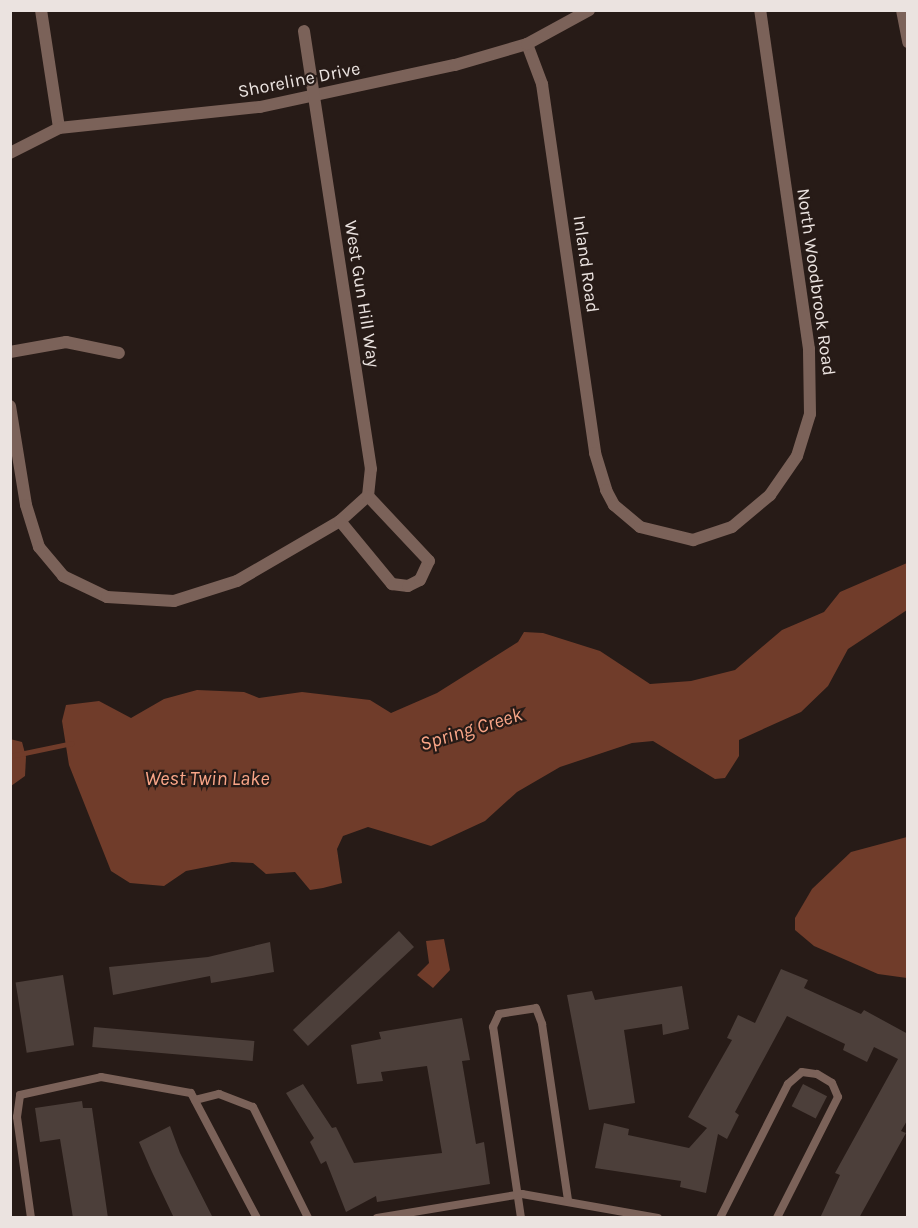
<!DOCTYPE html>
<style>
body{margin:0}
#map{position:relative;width:918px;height:1228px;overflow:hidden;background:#271b17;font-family:Karla,sans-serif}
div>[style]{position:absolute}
.water>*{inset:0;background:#703c2a}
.stream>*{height:5px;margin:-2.5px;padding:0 2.5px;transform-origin:2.5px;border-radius:2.5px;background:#703c2a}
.building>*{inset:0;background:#4c3f3a;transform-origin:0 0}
.service>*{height:8px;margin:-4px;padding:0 4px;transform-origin:4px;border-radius:4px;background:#7b6259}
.minor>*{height:12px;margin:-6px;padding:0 6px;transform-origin:6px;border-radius:6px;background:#7b6259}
span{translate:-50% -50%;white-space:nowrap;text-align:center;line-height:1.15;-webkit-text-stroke:4.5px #271b17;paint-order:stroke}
.street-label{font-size:18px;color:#ebe3e0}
.water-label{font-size:20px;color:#faa688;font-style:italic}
.frame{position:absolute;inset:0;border:12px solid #ebe3e0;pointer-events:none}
</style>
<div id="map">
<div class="water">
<i style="clip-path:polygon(907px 563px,907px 610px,848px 649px,828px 686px,801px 712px,739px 740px,739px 756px,725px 778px,715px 779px,653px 741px,632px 743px,560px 767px,517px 792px,485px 821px,431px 846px,368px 827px,343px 836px,337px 849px,342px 883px,323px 888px,310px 890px,295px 872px,266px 874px,253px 863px,232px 862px,186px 871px,164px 886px,130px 883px,111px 871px,69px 765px,62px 721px,66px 705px,99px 701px,131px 718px,164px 699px,197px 690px,244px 692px,259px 698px,302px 692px,370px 700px,391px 713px,437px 693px,518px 642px,524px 632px,543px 633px,600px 651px,650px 684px,691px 681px,735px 670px,782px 630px,824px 612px,840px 592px)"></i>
<i style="clip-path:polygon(10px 739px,22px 742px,26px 757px,25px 776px,11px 786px)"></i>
<i style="clip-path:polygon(907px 837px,907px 978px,878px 974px,814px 946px,795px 930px,795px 918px,812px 889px,851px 852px)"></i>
<i style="clip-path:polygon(444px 939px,450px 970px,433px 988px,417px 975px,429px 963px,426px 941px)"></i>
</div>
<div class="stream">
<i style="left:10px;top:756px;width:63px;rotate:-11.8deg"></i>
</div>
<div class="building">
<i style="left:399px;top:931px;width:22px;height:145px;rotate:47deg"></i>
<i style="clip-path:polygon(270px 942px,274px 972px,211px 983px,210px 976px,113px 995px,109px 967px,208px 957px)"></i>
<i style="clip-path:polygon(781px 969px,808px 980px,804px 988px,861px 1014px,864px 1010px,908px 1034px,908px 1119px,901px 1131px,906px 1133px,859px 1218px,820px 1218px,840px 1175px,835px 1173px,898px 1059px,874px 1047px,867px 1062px,843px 1050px,845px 1044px,787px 1016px,735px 1112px,739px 1115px,727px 1139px,718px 1134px,706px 1193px,680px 1187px,681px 1181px,595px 1168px,604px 1123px,629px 1129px,628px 1135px,689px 1148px,707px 1128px,688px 1117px,732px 1040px,727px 1038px,738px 1015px,755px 1023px)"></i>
<i style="left:63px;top:975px;width:71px;height:48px;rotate:81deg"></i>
<i style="clip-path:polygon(682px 986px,689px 1029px,663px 1035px,662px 1024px,624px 1030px,635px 1103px,589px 1110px,567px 995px,592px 991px,595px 1000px)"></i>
<i style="clip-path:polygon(462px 1018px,470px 1060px,462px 1061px,476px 1144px,484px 1142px,490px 1184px,377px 1202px,376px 1196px,346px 1212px,326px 1161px,321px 1164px,310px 1142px,314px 1138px,286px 1093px,303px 1084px,332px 1128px,336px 1127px,354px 1163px,442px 1153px,427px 1066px,381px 1072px,383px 1081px,357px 1084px,351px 1045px,381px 1039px,379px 1032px)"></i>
<i style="left:94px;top:1027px;width:161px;height:20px;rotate:5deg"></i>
<i style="left:803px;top:1084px;width:27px;height:25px;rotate:27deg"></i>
<i style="clip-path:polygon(82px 1101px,83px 1108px,92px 1108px,108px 1218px,73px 1218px,60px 1139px,40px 1142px,35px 1108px)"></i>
<i style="clip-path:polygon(170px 1126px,180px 1153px,213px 1218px,174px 1218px,152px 1172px,139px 1142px)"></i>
</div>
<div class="service">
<i style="left:195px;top:1100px;width:25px;rotate:-14deg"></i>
<i style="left:219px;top:1094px;width:36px;rotate:21deg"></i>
<i style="left:253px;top:1107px;width:124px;rotate:63.6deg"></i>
<i style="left:31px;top:1218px;width:102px;rotate:-97.9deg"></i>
<i style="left:17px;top:1117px;width:22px;rotate:-82deg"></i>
<i style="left:20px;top:1095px;width:83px;rotate:-12.5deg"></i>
<i style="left:101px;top:1077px;width:91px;rotate:10.1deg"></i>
<i style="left:191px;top:1093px;width:141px;rotate:62.2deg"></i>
<i style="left:377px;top:1218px;width:147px;rotate:-9.4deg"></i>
<i style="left:522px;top:1194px;width:138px;rotate:10deg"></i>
<i style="left:521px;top:1218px;width:193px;rotate:-98.3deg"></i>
<i style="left:493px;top:1027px;width:14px;rotate:-65deg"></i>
<i style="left:499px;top:1014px;width:37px;rotate:-9deg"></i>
<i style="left:536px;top:1008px;width:17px;rotate:69deg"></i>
<i style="left:542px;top:1024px;width:178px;rotate:81.6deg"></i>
<i style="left:720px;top:1218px;width:150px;rotate:-63.1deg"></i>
<i style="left:788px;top:1084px;width:18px;rotate:-41deg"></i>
<i style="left:802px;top:1072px;width:15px;rotate:8deg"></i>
<i style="left:817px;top:1074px;width:17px;rotate:31deg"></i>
<i style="left:832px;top:1083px;width:15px;rotate:67deg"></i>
<i style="left:838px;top:1097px;width:136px;rotate:116.8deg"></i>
</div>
<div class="minor">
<i style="left:41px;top:10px;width:119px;rotate:81.3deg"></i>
<i style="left:902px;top:10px;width:33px;rotate:79deg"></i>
<i style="left:527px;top:44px;width:43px;rotate:69.4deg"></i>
<i style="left:542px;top:84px;width:373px;rotate:81.8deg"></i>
<i style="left:595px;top:453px;width:39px;rotate:73deg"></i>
<i style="left:606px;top:490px;width:17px;rotate:62deg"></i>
<i style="left:614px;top:505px;width:34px;rotate:40deg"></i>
<i style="left:640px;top:527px;width:55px;rotate:13.8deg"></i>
<i style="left:693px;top:540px;width:41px;rotate:-18.4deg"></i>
<i style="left:732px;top:527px;width:50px;rotate:-40.1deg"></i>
<i style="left:770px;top:495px;width:47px;rotate:-55.3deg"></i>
<i style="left:797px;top:456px;width:44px;rotate:-72.8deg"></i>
<i style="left:810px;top:414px;width:65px;rotate:-90.9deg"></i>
<i style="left:809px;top:349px;width:343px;rotate:-98.2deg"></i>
<i style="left:10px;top:153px;width:55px;rotate:-27deg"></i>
<i style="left:59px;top:128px;width:202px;rotate:-6deg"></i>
<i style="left:260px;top:107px;width:199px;rotate:-12.2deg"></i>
<i style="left:455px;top:65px;width:75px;rotate:-16.3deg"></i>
<i style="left:527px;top:44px;width:71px;rotate:-28.7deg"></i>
<i style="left:10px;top:352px;width:57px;rotate:-10.1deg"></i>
<i style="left:66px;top:342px;width:54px;rotate:11.7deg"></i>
<i style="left:10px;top:406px;width:100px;rotate:80.8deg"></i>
<i style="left:26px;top:505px;width:44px;rotate:72.8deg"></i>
<i style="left:39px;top:547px;width:38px;rotate:50deg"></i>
<i style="left:63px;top:576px;width:49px;rotate:25.5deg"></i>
<i style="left:107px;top:597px;width:67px;rotate:3.4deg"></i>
<i style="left:174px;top:601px;width:66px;rotate:-17.6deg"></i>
<i style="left:237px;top:581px;width:119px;rotate:-30.2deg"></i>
<i style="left:340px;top:521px;width:38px;rotate:-42deg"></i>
<i style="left:368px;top:496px;width:27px;rotate:-84deg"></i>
<i style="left:371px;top:469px;width:443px;rotate:-98.7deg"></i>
<i style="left:340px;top:521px;width:82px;rotate:50.5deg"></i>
<i style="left:392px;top:584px;width:16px;rotate:7deg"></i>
<i style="left:408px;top:586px;width:13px;rotate:-27deg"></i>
<i style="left:420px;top:580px;width:21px;rotate:-65deg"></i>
<i style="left:429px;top:561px;width:89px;rotate:-133.2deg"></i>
</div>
<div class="street-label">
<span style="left:299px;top:80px;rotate:-11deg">Shoreline Drive</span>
<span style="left:586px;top:264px;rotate:82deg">Inland Road</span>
<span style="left:816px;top:282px;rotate:82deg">North Woodbrook Road</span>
<span style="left:362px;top:294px;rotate:81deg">West Gun Hill Way</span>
</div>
<div class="water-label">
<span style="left:471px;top:729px;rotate:-17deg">Spring Creek</span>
<span style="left:207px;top:778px">West Twin Lake</span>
</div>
<div class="frame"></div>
</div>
